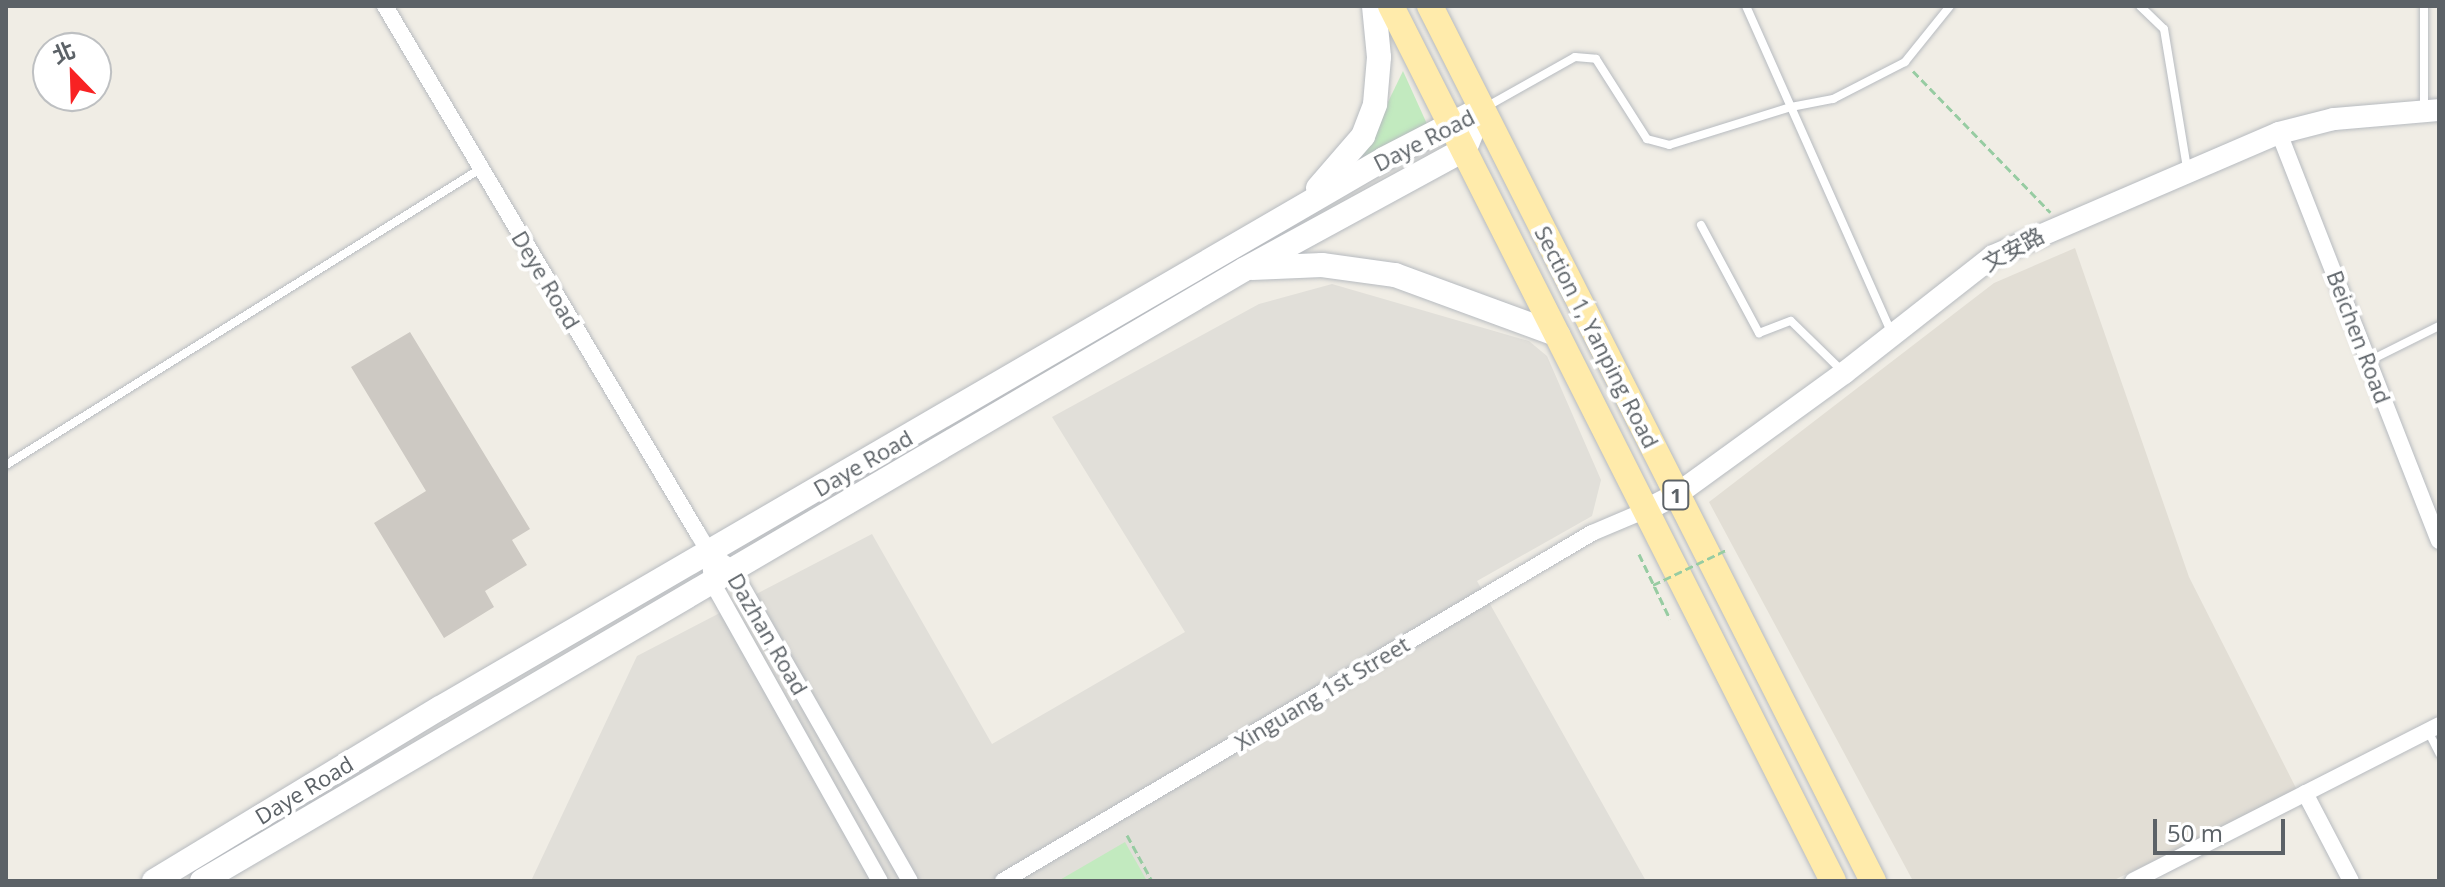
<!DOCTYPE html>
<meta charset="utf-8">
<style>
body{margin:0}
#map{position:relative;width:2445px;height:887px;overflow:hidden;background:#f0ede5;font-family:"Open Sans","Noto Sans TC",sans-serif}
div>[style]{position:absolute}
.industrial>*{inset:0;background:#e1dfd9}
.education>*{inset:0;background:#e2ded5}
.green>*{inset:0;background:#c2eabf}
.building>*{inset:0;background:#cdc9c3}
.path>*{height:3px;margin-top:-1.5px;transform-origin:0;background:repeating-linear-gradient(90deg,#97cca2 0 8px,transparent 0 12px)}
.roads{filter:drop-shadow(0 0 2px #b7bbc0) drop-shadow(0 0 2px #b7bbc0)}
.service>*{height:8px;margin:-4px;padding:0 4px;transform-origin:4px;border-radius:4px;background:#fff}
.minor>*{height:16px;margin:-8px;padding:0 8px;transform-origin:8px;border-radius:8px;background:#fff}
.tertiary>*{height:22px;margin:-11px;padding:0 11px;transform-origin:11px;border-radius:11px;background:#fff}
.secondary>*{height:24px;margin:-12px;padding:0 12px;transform-origin:12px;border-radius:12px;background:#fff}
.primary>*{height:26px;margin:-13px;padding:0 13px;transform-origin:13px;border-radius:13px;background:#ffebab}
.path-bridge>*{height:3px;margin-top:-1.5px;transform-origin:0;background:repeating-linear-gradient(90deg,#97cca2 0 8px,transparent 0 12px)}
span{translate:-50% -50%;white-space:nowrap;text-align:center;line-height:1.15;-webkit-text-stroke:8px #fff;paint-order:stroke}
.shield-label span{padding:2px 6px;background:#fff;border:2px solid;border-radius:6px;-webkit-text-stroke-width:0}
.shield-label{font-size:20px;color:#5c6267;font-weight:700}
.street-label{font-size:22px;color:#5c6267}
.frame{position:absolute;inset:0;border:8px solid #5c6267;pointer-events:none}
.north{position:absolute;left:32px;top:32px;width:80px;height:80px;box-sizing:border-box;background:#fff;border:2px solid #bec0c2;border-radius:50%;rotate:337deg;font-size:22px;font-weight:700;line-height:32px;text-align:center;color:#5c6267}
.north::after{content:'';display:block;margin:auto;width:28px;height:36px;background:#f82223;clip-path:polygon(50% 0,100% 100%,50% 72%,0 100%)}
.scale{position:absolute;left:2153px;top:819px;width:132px;height:36px;box-sizing:border-box;border:4px solid #5c6267;border-top:0;padding-left:10px;font-size:24px;line-height:28px;white-space:nowrap;color:#5c6267;-webkit-text-stroke:6px #fff;paint-order:stroke}
</style>
<div id="map">
<div class="industrial">
<i style="clip-path:polygon(1332px 284px,1529px 341px,1547px 356px,1601px 480px,1592px 516px,1477px 581px,1646px 881px,531px 881px,637px 656px,872px 534px,992px 744px,1185px 632px,1052px 417px,1259px 304px)"></i>
</div>
<div class="education">
<i style="clip-path:polygon(2075px 248px,2189px 577px,2298px 792px,2112px 881px,1913px 881px,1709px 502px,1994px 283px)"></i>
</div>
<div class="green">
<i style="clip-path:polygon(1403px 71px,1427px 124px,1360px 160px)"></i>
<i style="clip-path:polygon(1125px 842px,1147px 881px,1058px 881px)"></i>
</div>
<div class="building">
<i style="clip-path:polygon(410px 332px,530px 529px,512px 540px,527px 565px,485px 591px,494px 607px,444px 638px,374px 523px,426px 491px,351px 367px)"></i>
</div>
<div class="path">
<i style="left:1913px;top:71px;width:197px;rotate:45.8deg"></i>
<i style="left:1639px;top:554px;width:72px;rotate:64.5deg"></i>
<i style="left:1127px;top:835px;width:52px;rotate:61.5deg"></i>
</div>
<div class="roads">
<div class="service">
<i style="left:1746px;top:6px;width:359px;rotate:66deg"></i>
<i style="left:2140px;top:6px;width:33px;rotate:44deg"></i>
<i style="left:2164px;top:29px;width:141px;rotate:80.6deg"></i>
<i style="left:1486px;top:107px;width:102px;rotate:-29.3deg"></i>
<i style="left:1575px;top:57px;width:21px;rotate:5deg"></i>
<i style="left:1596px;top:59px;width:95px;rotate:57.5deg"></i>
<i style="left:1647px;top:139px;width:23px;rotate:15deg"></i>
<i style="left:1669px;top:145px;width:128px;rotate:-17.3deg"></i>
<i style="left:1791px;top:107px;width:43px;rotate:-10.8deg"></i>
<i style="left:1833px;top:99px;width:81px;rotate:-27.2deg"></i>
<i style="left:1905px;top:62px;width:72px;rotate:-51.2deg"></i>
<i style="left:2424px;top:109px;width:103px;rotate:-90deg"></i>
<i style="left:1701px;top:225px;width:123px;rotate:61.8deg"></i>
<i style="left:1759px;top:333px;width:34px;rotate:-21deg"></i>
<i style="left:1791px;top:321px;width:70px;rotate:44.4deg"></i>
<i style="left:2369px;top:361px;width:78px;rotate:-26.6deg"></i>
<i style="left:6px;top:465px;width:559px;rotate:-31.98deg"></i>
<i style="left:2428px;top:731px;width:25px;rotate:63deg"></i>
</div>
<div class="minor">
<i style="left:385px;top:6px;width:612px;rotate:59.33deg"></i>
<i style="left:697px;top:532px;width:23px;rotate:59deg"></i>
<i style="left:709px;top:552px;width:29px;rotate:36deg"></i>
<i style="left:732px;top:569px;width:359px;rotate:60.3deg"></i>
<i style="left:2279px;top:133px;width:438px;rotate:68.6deg"></i>
<i style="left:709px;top:552px;width:30px;rotate:84deg"></i>
<i style="left:712px;top:582px;width:343px;rotate:60.7deg"></i>
<i style="left:2305px;top:793px;width:99px;rotate:62.4deg"></i>
<i style="left:1003px;top:881px;width:684px;rotate:-30.58deg"></i>
<i style="left:1592px;top:533px;width:56px;rotate:-22.9deg"></i>
<i style="left:2133px;top:881px;width:343px;rotate:-27deg"></i>
</div>
<div class="tertiary">
<i style="left:1644px;top:511px;width:36px;rotate:-27deg"></i>
<i style="left:1676px;top:495px;width:208px;rotate:-36deg"></i>
<i style="left:1844px;top:373px;width:189px;rotate:-38.1deg"></i>
<i style="left:1993px;top:256px;width:311px;rotate:-23.3deg"></i>
<i style="left:2279px;top:133px;width:57px;rotate:-14.3deg"></i>
<i style="left:2334px;top:119px;width:105px;rotate:-4.9deg"></i>
</div>
<div class="secondary">
<i style="left:1318px;top:188px;width:69px;rotate:-49.1deg"></i>
<i style="left:1363px;top:136px;width:34px;rotate:-69deg"></i>
<i style="left:1375px;top:104px;width:47px;rotate:-85.1deg"></i>
<i style="left:1379px;top:57px;width:51px;rotate:-95.6deg"></i>
<i style="left:1252px;top:268px;width:70px;rotate:-2.5deg"></i>
<i style="left:1322px;top:265px;width:74px;rotate:7.8deg"></i>
<i style="left:1395px;top:275px;width:174px;rotate:20.2deg"></i>
<i style="left:154px;top:881px;width:334px;rotate:-31.2deg"></i>
<i style="left:440px;top:708px;width:1092px;rotate:-30.18deg"></i>
<i style="left:1384px;top:159px;width:109px;rotate:-27.3deg"></i>
<i style="left:202px;top:881px;width:1209px;rotate:-30.4deg"></i>
<i style="left:1245px;top:269px;width:251px;rotate:-28.6deg"></i>
<i style="left:1465px;top:149px;width:43px;rotate:-68.2deg"></i>
</div>
<div class="primary">
<i style="left:1391px;top:6px;width:980px;rotate:63.2deg"></i>
<i style="left:1430px;top:6px;width:981px;rotate:63.15deg"></i>
</div>
</div>
<div class="path-bridge">
<i style="left:1653px;top:585px;width:81px;rotate:-25.6deg"></i>
</div>
<div class="shield-label">
<span style="left:1676px;top:495px">1</span>
</div>
<div class="street-label">
<span style="left:1424px;top:140px;rotate:-27deg">Daye Road</span>
<span style="left:2013px;top:249px;rotate:-29deg">文安路</span>
<span style="left:546px;top:280px;rotate:59deg">Deye Road</span>
<span style="left:1597px;top:337px;rotate:63deg">Section 1, Yanping Road</span>
<span style="left:2359px;top:337px;rotate:69deg">Beichen Road</span>
<span style="left:863px;top:463px;rotate:-30deg">Daye Road</span>
<span style="left:768px;top:634px;rotate:60deg">Dazhan Road</span>
<span style="left:1322px;top:693px;rotate:-31deg">Xinguang 1st Street</span>
<span style="left:304px;top:790px;rotate:-31deg">Daye Road</span>
</div>
<div class="frame"></div>
<div class="north">北</div>
<div class="scale">50 m</div>
</div>
